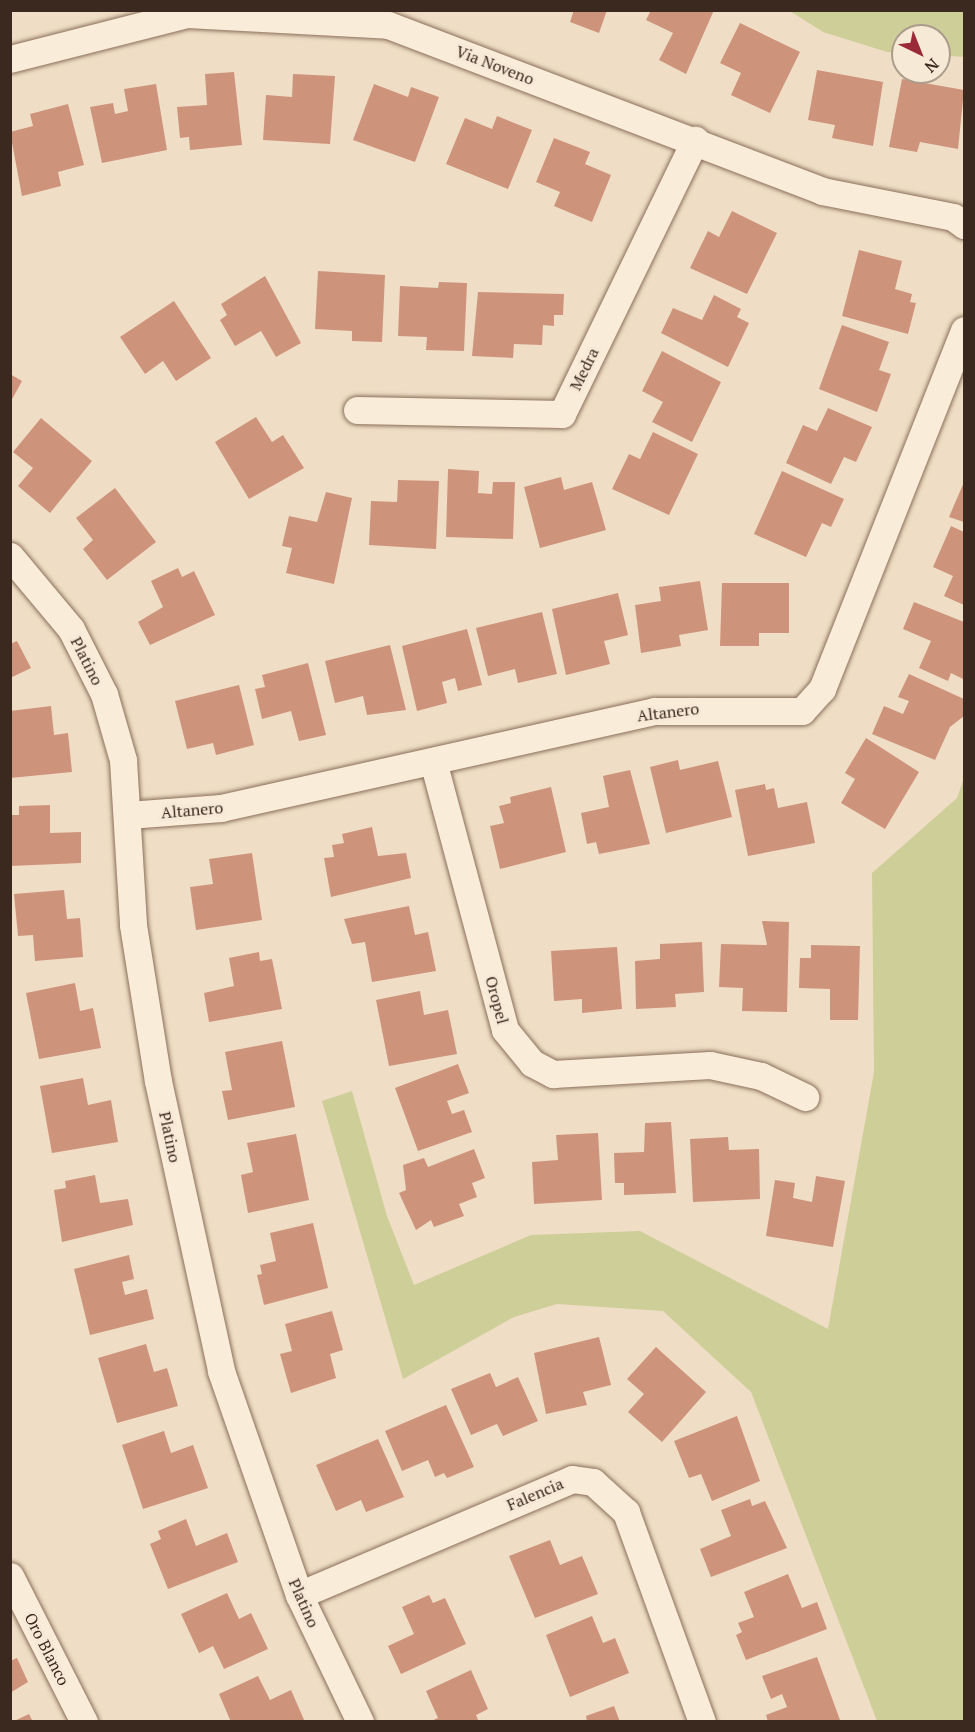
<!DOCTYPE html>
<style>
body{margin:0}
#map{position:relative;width:975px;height:1732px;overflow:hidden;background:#efdec5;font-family:"PT Serif",serif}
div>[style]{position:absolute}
.green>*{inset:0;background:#cece99}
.building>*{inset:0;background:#ce937b}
.roads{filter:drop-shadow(0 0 2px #8b6f5b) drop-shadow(0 0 2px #8b6f5b)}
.street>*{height:27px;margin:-13.5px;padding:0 13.5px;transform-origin:13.5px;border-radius:13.5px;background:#f9ecd9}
span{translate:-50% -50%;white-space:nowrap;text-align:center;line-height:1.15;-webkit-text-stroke:6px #f6e9d5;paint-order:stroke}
.street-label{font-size:16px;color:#3b291f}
.frame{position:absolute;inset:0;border:12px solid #3b291f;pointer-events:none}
.north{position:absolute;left:891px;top:24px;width:60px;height:60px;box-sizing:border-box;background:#f6e9d5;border:2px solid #ab9c8c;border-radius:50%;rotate:137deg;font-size:16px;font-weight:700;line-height:24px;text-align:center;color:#3b291f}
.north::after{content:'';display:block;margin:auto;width:21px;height:27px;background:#9b2a38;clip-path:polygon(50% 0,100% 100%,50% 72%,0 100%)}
</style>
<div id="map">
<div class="green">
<i style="clip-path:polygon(790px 11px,964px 11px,964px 57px,939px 55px,939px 36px,903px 36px,903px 53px,887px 52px,823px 32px)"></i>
<i style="clip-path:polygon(964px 778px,964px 1721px,877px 1721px,751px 1392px,663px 1311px,557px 1304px,514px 1317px,403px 1379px,322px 1101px,352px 1091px,387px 1216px,414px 1285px,531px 1235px,640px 1231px,828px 1329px,874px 1072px,872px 873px,957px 798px)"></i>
</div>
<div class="building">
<i style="clip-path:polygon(574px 10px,607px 10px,599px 33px,570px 22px)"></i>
<i style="clip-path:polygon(651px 10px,714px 10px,686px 74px,659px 60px,673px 33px,646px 20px)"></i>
<i style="clip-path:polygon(740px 23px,800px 52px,770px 113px,731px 95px,741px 73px,720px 63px)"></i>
<i style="clip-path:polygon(817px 70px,883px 82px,873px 146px,832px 138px,835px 125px,808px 120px)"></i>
<i style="clip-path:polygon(234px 72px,242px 145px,190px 150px,189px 137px,180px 138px,177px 107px,207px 105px,205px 74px)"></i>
<i style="clip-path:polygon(293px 74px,335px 76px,330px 144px,263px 140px,266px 95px,292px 97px)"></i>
<i style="clip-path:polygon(902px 79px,964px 90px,958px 149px,920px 142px,917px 152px,889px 147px)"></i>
<i style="clip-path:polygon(156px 84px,167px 150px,102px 163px,90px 107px,113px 103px,115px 114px,128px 111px,124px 89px)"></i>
<i style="clip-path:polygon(374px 84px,408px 97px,411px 87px,439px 97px,415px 162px,353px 140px)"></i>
<i style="clip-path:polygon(68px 104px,84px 165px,58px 172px,61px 186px,22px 196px,10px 132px,33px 126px,30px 114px)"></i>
<i style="clip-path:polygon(497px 116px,532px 130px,508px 189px,446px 164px,465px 118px,492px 129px)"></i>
<i style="clip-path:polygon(554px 138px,590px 152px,585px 164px,611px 175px,592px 222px,554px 206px,560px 192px,536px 182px)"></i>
<i style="clip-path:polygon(732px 211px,777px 233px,747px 294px,690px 268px,708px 231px,719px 237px)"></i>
<i style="clip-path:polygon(859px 250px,902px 261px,895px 289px,912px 294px,910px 302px,916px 303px,908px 334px,842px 316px)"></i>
<i style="clip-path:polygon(318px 271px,385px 275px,382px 342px,352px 341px,352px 331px,315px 329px)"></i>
<i style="clip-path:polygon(265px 276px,301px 343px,276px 357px,261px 331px,235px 346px,220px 320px,227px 315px,221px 304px)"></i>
<i style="clip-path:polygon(439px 282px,467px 283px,464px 351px,426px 350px,427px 337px,398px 336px,400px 286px,438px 288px)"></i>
<i style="clip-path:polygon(478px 292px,564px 294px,563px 315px,554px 315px,554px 326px,543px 325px,542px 345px,514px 344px,513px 358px,472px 356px)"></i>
<i style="clip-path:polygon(714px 295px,741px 309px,737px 317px,749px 323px,728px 367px,661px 333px,673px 308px,702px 320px)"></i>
<i style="clip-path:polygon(174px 301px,211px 358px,176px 381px,163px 361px,145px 374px,120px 337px)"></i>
<i style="clip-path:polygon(842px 325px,889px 342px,879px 370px,891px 374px,877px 412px,819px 389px)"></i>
<i style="clip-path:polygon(662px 351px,721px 382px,692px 442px,652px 422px,663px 402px,642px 391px)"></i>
<i style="clip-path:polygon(10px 374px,22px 381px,10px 403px)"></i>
<i style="clip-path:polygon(828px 408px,872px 427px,856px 462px,844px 457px,831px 484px,786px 463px,803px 425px,817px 431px)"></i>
<i style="clip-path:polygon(256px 417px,272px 442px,283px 435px,304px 468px,249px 499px,215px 442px)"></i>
<i style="clip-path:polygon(41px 418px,92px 461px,50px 513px,18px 486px,33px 468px,13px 452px)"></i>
<i style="clip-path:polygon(653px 432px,698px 454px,669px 515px,612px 489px,629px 454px,640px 459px)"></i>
<i style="clip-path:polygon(448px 469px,479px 471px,478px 493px,492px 494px,493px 482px,515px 482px,513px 539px,446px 537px)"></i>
<i style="clip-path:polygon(782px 471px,844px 499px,831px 527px,822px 523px,806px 557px,754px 534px)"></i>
<i style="clip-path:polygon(561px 477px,564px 490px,592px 482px,606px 530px,540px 548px,524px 487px)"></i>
<i style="clip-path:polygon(398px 480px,439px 481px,436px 549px,369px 545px,371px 501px,397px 502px)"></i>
<i style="clip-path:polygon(964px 482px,964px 522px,949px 517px)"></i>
<i style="clip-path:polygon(115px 488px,156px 542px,107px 580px,83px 549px,93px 540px,76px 518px)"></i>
<i style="clip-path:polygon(326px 492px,352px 498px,334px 584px,286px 573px,292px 548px,282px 546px,289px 516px,317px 522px)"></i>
<i style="clip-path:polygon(951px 526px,964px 532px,964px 605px,944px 596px,953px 576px,933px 567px)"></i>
<i style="clip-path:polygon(178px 568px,182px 577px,194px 571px,215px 615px,150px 645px,138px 622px,163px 607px,151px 581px)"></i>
<i style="clip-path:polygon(700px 581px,708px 630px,679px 635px,681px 646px,641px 653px,635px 605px,661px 601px,659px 587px)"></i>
<i style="clip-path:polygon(722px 583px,789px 583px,789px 633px,759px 633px,759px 646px,720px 646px)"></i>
<i style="clip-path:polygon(618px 593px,628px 635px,604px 641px,610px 664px,566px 675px,552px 609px)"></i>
<i style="clip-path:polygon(914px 602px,964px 622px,963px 679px,951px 673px,948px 681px,919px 668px,931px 641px,903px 629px)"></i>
<i style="clip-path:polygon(542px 612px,557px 674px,518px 683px,515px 669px,488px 676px,476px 628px)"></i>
<i style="clip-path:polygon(467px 629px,482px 685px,458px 691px,455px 678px,442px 682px,447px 703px,417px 711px,402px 646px)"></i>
<i style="clip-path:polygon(17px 641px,31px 668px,10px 678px,10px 644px)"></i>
<i style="clip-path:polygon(390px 645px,406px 710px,367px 715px,363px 696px,335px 703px,325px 661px)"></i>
<i style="clip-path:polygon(308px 663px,326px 735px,299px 741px,291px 711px,262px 719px,255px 689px,265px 687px,262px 675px)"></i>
<i style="clip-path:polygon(909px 674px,964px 699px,964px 716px,950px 727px,935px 760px,872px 734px,884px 706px,903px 714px,909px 701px,898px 697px)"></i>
<i style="clip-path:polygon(239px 685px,254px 745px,216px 755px,213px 743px,187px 749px,175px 701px)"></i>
<i style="clip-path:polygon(51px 706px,54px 735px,68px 733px,72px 772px,10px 778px,10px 711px)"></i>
<i style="clip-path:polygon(866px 738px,919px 772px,885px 829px,841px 803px,855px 779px,845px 773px)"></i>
<i style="clip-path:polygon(678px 760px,680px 770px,718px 761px,732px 817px,666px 833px,650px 767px)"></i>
<i style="clip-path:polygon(630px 770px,650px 844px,599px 854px,596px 842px,587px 844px,581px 813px,609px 807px,603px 776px)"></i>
<i style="clip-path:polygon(765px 784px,766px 790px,774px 788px,778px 808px,807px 802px,815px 843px,748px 856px,735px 790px)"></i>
<i style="clip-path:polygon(551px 787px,566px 852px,500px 869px,490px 826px,504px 823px,499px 806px,511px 803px,510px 797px)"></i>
<i style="clip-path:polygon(50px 805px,50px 833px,81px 832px,81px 863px,10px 866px,10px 815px,19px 815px,19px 806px)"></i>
<i style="clip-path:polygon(372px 827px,378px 856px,406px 853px,411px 878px,331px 897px,324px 858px,334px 857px,332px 845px,344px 843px,342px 834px)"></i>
<i style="clip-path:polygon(252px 853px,262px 920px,196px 930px,190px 887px,213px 884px,209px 859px)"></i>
<i style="clip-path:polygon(64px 890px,67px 919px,80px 918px,83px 957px,35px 961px,33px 935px,18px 936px,14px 894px)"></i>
<i style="clip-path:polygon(409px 906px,415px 935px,428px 932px,436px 971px,372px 982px,365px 942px,352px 944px,344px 919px)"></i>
<i style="clip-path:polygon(762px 921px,789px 922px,787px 1012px,742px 1011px,743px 988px,719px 987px,721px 944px,767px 945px)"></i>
<i style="clip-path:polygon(702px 942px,704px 992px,675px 994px,676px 1007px,636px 1009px,635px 961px,660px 959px,660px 944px)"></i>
<i style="clip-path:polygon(811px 945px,860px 946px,858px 1020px,830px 1020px,830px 989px,799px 988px,800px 958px,811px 958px)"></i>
<i style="clip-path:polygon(617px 947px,622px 1009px,582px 1013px,582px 999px,554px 1001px,551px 951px)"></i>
<i style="clip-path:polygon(259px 952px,260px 961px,272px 959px,282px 1009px,209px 1022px,204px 993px,234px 986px,229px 958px)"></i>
<i style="clip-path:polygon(75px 983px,80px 1011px,93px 1008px,101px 1048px,39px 1059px,26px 993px)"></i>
<i style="clip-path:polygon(420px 991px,424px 1015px,448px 1010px,457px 1054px,389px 1066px,376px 1000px)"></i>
<i style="clip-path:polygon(282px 1041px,295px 1107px,228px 1120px,222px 1091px,232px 1090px,225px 1052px)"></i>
<i style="clip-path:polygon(458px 1064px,469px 1093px,447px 1101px,452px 1114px,464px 1110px,472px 1132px,418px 1151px,395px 1088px)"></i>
<i style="clip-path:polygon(83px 1078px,88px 1105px,111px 1100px,118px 1142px,52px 1153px,40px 1086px)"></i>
<i style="clip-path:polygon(671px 1122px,676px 1193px,624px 1195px,624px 1183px,615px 1183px,614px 1153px,644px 1152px,645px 1123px)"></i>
<i style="clip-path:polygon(598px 1133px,602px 1200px,534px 1204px,532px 1162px,558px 1160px,556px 1135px)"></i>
<i style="clip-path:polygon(296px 1134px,309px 1200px,248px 1213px,241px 1175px,253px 1172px,247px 1143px)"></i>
<i style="clip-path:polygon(728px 1137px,729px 1150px,759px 1149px,760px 1199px,693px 1202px,690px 1139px)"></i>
<i style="clip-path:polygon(474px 1149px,485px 1178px,472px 1183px,477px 1197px,459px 1204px,464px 1216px,434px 1227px,431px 1220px,416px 1230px,399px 1193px,406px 1190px,403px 1165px,424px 1158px,428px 1167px)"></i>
<i style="clip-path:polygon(95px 1175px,100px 1203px,128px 1199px,133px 1225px,62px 1242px,54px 1190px,66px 1188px,65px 1181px)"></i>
<i style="clip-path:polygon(816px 1176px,845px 1181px,833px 1247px,766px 1236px,775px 1180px,795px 1183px,793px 1198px,812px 1202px)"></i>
<i style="clip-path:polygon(313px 1223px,328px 1288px,264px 1305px,257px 1275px,262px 1274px,260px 1265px,276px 1261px,270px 1233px)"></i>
<i style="clip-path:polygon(129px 1255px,134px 1279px,122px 1282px,125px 1295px,147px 1289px,154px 1319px,90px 1335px,74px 1269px)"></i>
<i style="clip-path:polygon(332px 1311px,343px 1350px,330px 1354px,336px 1378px,291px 1393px,280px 1354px,292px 1351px,285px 1324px)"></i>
<i style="clip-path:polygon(599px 1337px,611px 1385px,583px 1392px,587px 1405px,546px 1414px,534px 1353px)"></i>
<i style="clip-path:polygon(146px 1344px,154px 1372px,167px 1368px,178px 1406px,117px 1423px,98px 1358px)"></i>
<i style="clip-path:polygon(656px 1347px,706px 1392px,662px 1442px,628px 1412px,644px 1394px,627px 1379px)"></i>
<i style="clip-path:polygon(490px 1373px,496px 1387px,518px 1377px,538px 1421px,503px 1436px,497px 1424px,471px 1435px,451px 1389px)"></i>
<i style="clip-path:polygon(446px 1405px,474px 1467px,447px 1478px,444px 1473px,435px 1477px,428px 1460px,402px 1471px,385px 1431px)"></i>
<i style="clip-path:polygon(737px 1416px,760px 1481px,712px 1501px,701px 1474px,689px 1478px,674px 1441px)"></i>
<i style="clip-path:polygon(164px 1431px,171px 1453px,193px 1445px,208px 1488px,143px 1509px,122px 1445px)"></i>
<i style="clip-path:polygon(378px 1439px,404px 1497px,366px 1512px,361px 1500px,336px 1511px,316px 1465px)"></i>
<i style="clip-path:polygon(750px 1499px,752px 1506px,765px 1501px,787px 1548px,711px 1577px,700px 1549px,731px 1536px,721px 1510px)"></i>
<i style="clip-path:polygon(186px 1519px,196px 1546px,227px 1533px,238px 1562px,168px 1589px,150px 1544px,161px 1539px,158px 1531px)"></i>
<i style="clip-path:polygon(550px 1540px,560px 1565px,582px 1556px,598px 1594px,535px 1618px,509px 1556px)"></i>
<i style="clip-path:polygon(788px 1574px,802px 1608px,817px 1602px,827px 1629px,746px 1660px,736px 1635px,742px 1632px,738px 1623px,754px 1617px,744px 1592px)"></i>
<i style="clip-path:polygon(227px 1593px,239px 1619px,251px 1613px,268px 1649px,224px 1669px,213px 1646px,199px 1653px,181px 1614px)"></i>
<i style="clip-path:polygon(429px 1595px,433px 1603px,445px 1598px,466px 1644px,401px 1674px,388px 1646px,414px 1634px,402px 1607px)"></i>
<i style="clip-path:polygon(592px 1616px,603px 1643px,615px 1638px,629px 1673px,570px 1697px,546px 1635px)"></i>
<i style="clip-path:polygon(817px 1657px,840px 1720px,768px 1722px,766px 1715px,787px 1707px,782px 1694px,771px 1699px,762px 1676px)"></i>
<i style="clip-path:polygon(17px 1658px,28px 1682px,10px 1693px,10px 1661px)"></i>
<i style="clip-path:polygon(471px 1670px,488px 1709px,476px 1715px,479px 1722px,429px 1722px,438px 1718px,426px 1691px)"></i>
<i style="clip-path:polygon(258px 1676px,270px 1700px,291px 1690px,305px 1722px,231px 1722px,219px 1694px)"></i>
<i style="clip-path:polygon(614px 1706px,620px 1722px,587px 1722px,586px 1716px)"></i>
<i style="clip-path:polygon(29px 1714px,33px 1722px,12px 1722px)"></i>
</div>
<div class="roads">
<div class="street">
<i style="left:10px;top:59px;width:183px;rotate:-14.3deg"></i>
<i style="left:187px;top:14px;width:201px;rotate:3.1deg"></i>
<i style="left:388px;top:25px;width:465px;rotate:20.9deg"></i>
<i style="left:822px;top:191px;width:134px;rotate:11.2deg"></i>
<i style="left:953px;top:217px;width:14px;rotate:36deg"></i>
<i style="left:357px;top:410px;width:205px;rotate:1.1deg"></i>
<i style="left:562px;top:414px;width:305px;rotate:-64.1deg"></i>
<i style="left:10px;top:556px;width:95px;rotate:50.1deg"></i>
<i style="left:71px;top:629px;width:73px;rotate:63.1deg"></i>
<i style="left:104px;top:694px;width:69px;rotate:73.9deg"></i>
<i style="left:123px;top:760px;width:165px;rotate:86.5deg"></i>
<i style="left:133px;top:925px;width:158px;rotate:80.9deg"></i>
<i style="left:158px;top:1081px;width:297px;rotate:77.7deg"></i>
<i style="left:221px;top:1371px;width:237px;rotate:70.8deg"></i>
<i style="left:299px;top:1595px;width:141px;rotate:64.3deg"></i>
<i style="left:433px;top:761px;width:278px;rotate:75deg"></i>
<i style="left:505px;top:1030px;width:43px;rotate:50.7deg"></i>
<i style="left:532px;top:1063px;width:24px;rotate:28deg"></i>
<i style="left:553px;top:1074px;width:157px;rotate:-3.3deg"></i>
<i style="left:710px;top:1065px;width:52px;rotate:12.2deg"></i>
<i style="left:761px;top:1076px;width:49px;rotate:25.5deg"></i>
<i style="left:128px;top:815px;width:93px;rotate:-4.3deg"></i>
<i style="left:221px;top:808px;width:444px;rotate:-12.6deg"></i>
<i style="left:654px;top:711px;width:148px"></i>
<i style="left:802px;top:711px;width:30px;rotate:-48deg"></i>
<i style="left:822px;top:689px;width:386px;rotate:-68.4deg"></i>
<i style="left:10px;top:1576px;width:164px;rotate:63.1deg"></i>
<i style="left:299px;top:1595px;width:297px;rotate:-23deg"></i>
<i style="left:572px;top:1479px;width:21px;rotate:8deg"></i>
<i style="left:593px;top:1482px;width:45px;rotate:42.3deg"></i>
<i style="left:626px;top:1512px;width:223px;rotate:70.1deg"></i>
</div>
</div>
<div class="street-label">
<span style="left:495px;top:65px;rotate:21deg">Via Noveno</span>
<span style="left:584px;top:369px;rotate:-64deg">Medra</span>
<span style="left:87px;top:661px;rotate:63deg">Platino</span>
<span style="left:668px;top:712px;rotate:-7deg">Altanero</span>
<span style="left:192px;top:810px;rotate:-5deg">Altanero</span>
<span style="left:497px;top:1000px;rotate:75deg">Oropel</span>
<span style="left:170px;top:1137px;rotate:78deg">Platino</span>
<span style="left:535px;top:1494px;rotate:-23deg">Falencia</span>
<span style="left:304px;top:1603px;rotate:66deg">Platino</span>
<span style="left:47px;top:1649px;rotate:63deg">Oro Blanco</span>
</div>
<div class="frame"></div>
<div class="north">N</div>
</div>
